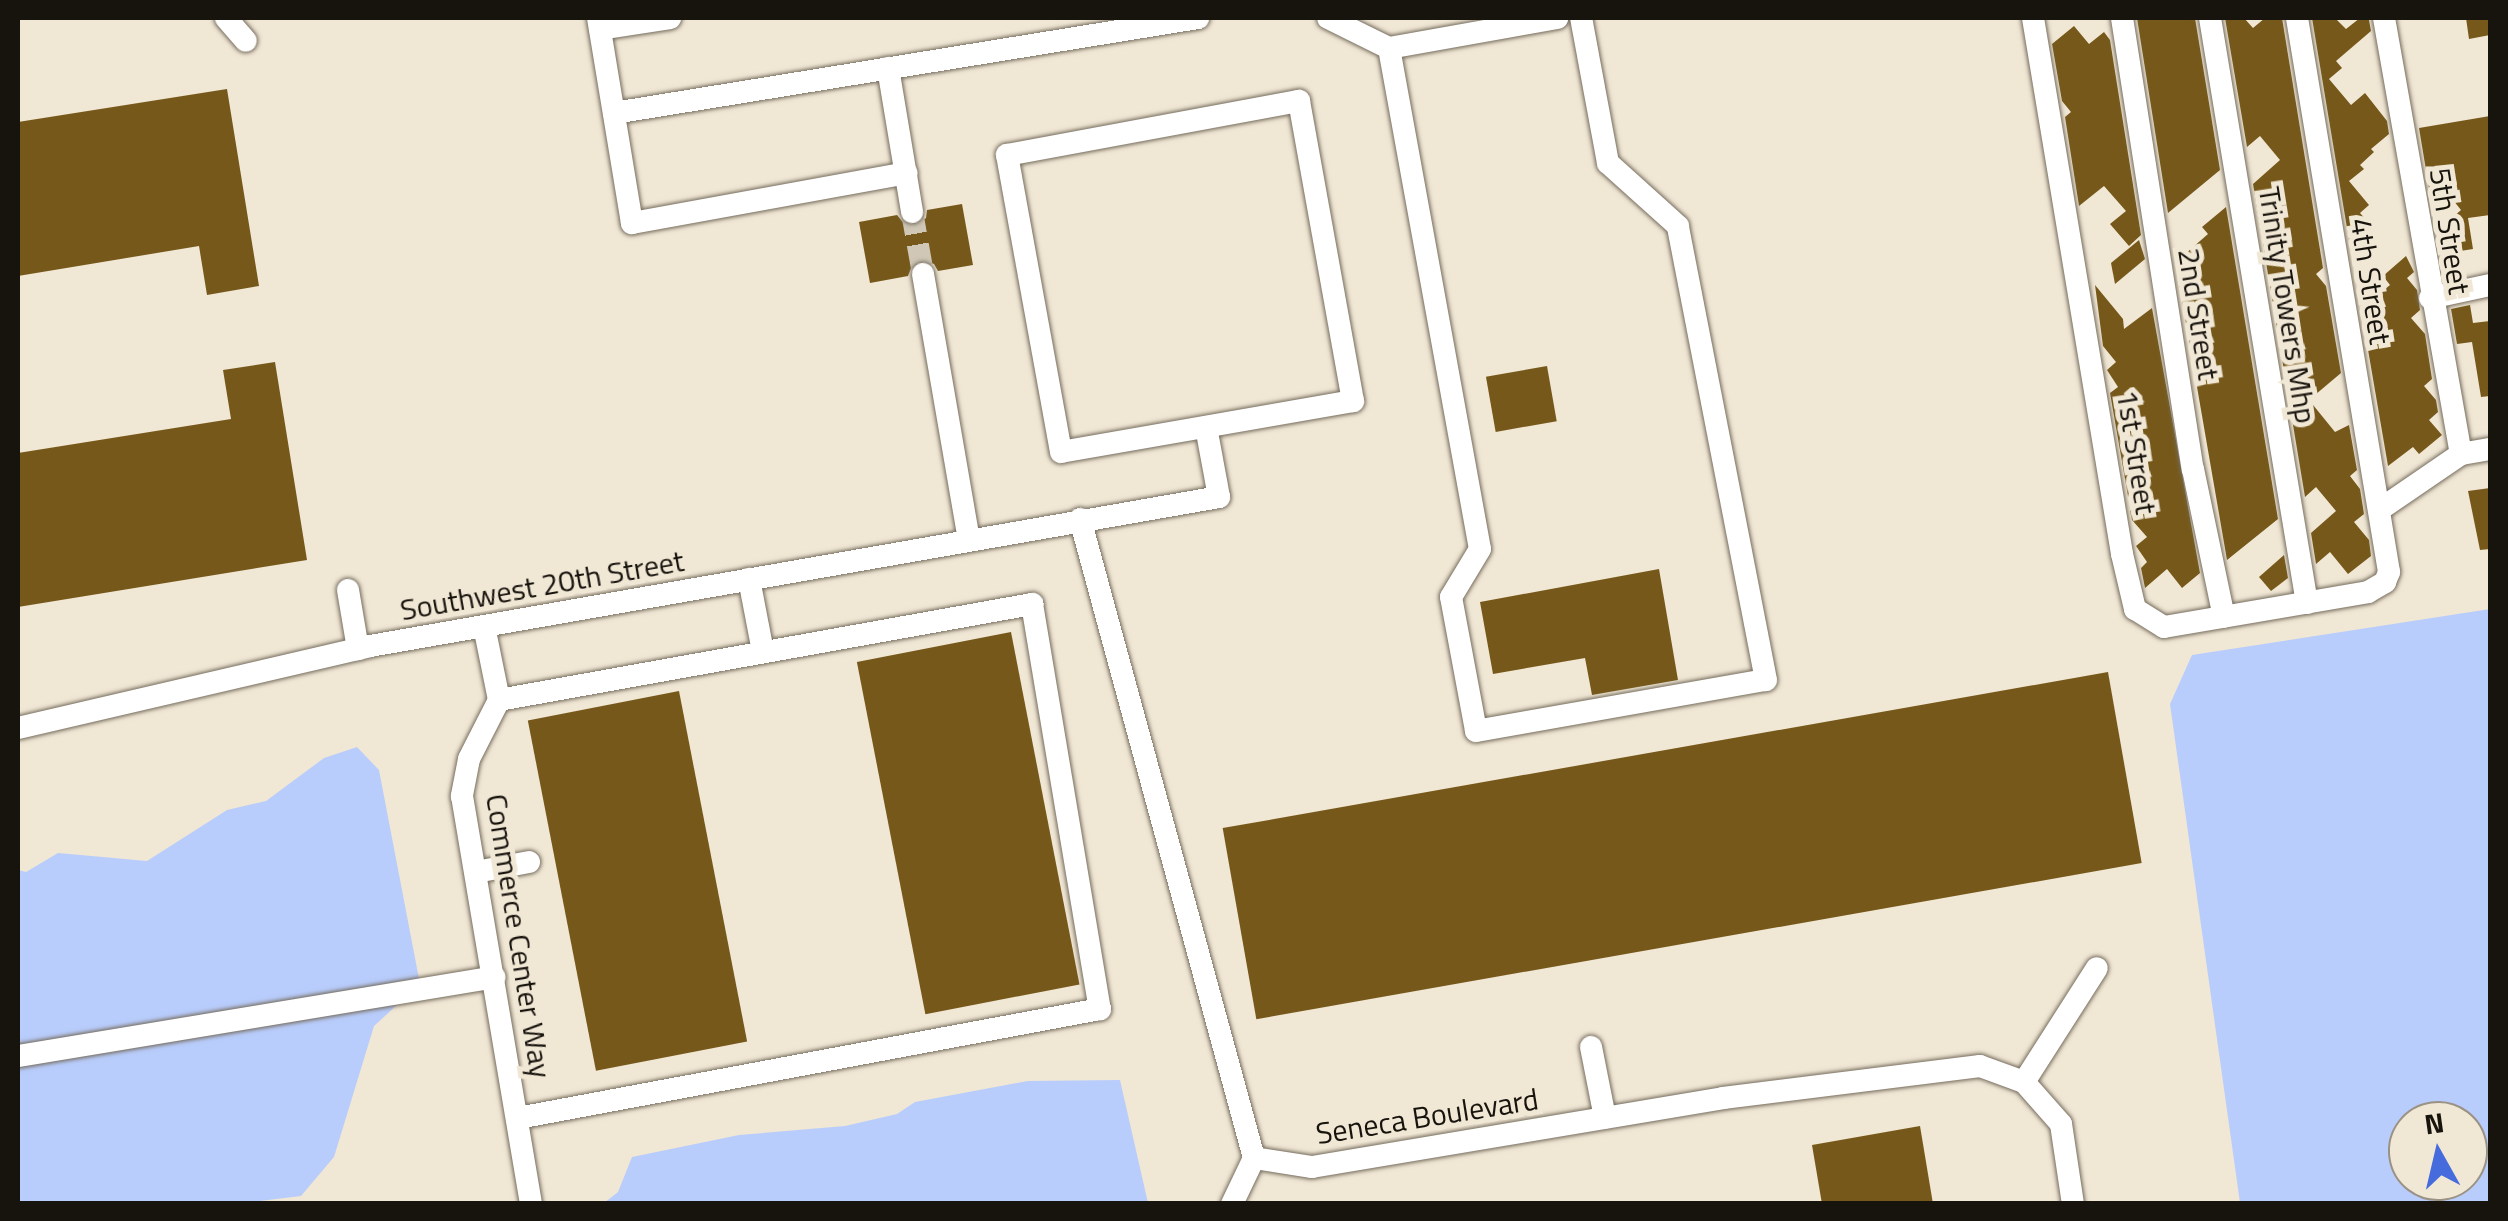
<!DOCTYPE html>
<style>
body{margin:0}
#map{position:relative;width:2508px;height:1221px;overflow:hidden;background:#f1e7d5;font-family:"Titillium Web",sans-serif}
div>[style]{position:absolute}
.water>*{inset:0;background:#b9cdfc}
.building>*{inset:0;background:#76591a;transform-origin:0 0}
.minor-tunnel>*{height:22px;margin-top:-11px;transform-origin:0;background:repeating-linear-gradient(90deg,#d0c7b7 0 22px,transparent 0 33px)}
.roads{filter:drop-shadow(0 0 2px #756c5d) drop-shadow(0 0 2px #756c5d)}
.minor>*{height:22px;margin:-11px;padding:0 11px;transform-origin:11px;border-radius:11px;background:#fff}
span{translate:-50% -50%;white-space:nowrap;text-align:center;line-height:1.15;-webkit-text-stroke:10px #f1e7d5;paint-order:stroke}
.street-label{font-size:30px;color:#17130d}
.frame{position:absolute;inset:0;border:20px solid #17130d;pointer-events:none}
.north{position:absolute;left:2388px;top:1101px;width:100px;height:100px;box-sizing:border-box;background:#f1e7d5;border:2px solid #9a9285;border-radius:50%;rotate:352deg;font-size:28px;font-weight:700;line-height:40px;text-align:center;color:#17130d}
.north::after{content:'';display:block;margin:auto;width:35px;height:45px;background:#456bdd;clip-path:polygon(50% 0,100% 100%,50% 72%,0 100%)}
</style>
<div id="map">
<div class="water">
<i style="clip-path:polygon(evenodd,2490px 609px,2490px 1203px,2240px 1203px,2170px 704px,2192px 655px,2490px 609px,2408px 1121px,2468px 1121px,2468px 1181px,2408px 1181px,2408px 1121px)"></i>
<i style="clip-path:polygon(357px 747px,379px 770px,420px 984px,374px 1026px,334px 1157px,301px 1196px,236px 1204px,18px 1204px,18px 870px,26px 872px,58px 853px,147px 861px,227px 810px,266px 801px,324px 758px)"></i>
<i style="clip-path:polygon(1120px 1080px,1148px 1203px,604px 1203px,618px 1192px,632px 1157px,739px 1135px,845px 1126px,897px 1114px,915px 1102px,1028px 1081px)"></i>
</div>
<div class="building">
<i style="clip-path:polygon(2137px 18px,2195px 18px,2220px 170px,2168px 213px)"></i>
<i style="clip-path:polygon(2225px 18px,2244px 18px,2253px 28px,2265px 18px,2282px 18px,2323px 268px,2316px 274px,2326px 286px,2341px 373px,2309px 400px,2335px 432px,2349px 425px,2357px 470px,2350px 476px,2360px 489px,2364px 514px,2354px 522px,2369px 540px,2371px 556px,2348px 574px,2330px 552px,2316px 564px,2311px 533px,2336px 511px,2316px 487px,2305px 497px,2253px 184px,2280px 160px,2260px 136px,2247px 147px)"></i>
<i style="clip-path:polygon(2312px 18px,2335px 18px,2346px 29px,2360px 18px,2369px 20px,2371px 31px,2336px 61px,2342px 68px,2329px 79px,2351px 105px,2365px 93px,2387px 121px,2389px 134px,2371px 149px,2374px 152px,2360px 165px,2364px 169px,2349px 181px,2369px 205px,2360px 213px,2373px 228px,2362px 237px,2369px 245px,2352px 258px)"></i>
<i style="clip-path:polygon(2466px 18px,2490px 18px,2490px 35px,2469px 39px)"></i>
<i style="clip-path:polygon(2074px 26px,2089px 44px,2104px 32px,2110px 40px,2141px 235px,2129px 246px,2110px 224px,2126px 211px,2104px 186px,2079px 206px,2065px 117px,2071px 112px,2062px 101px,2052px 44px)"></i>
<i style="clip-path:polygon(227px 89px,259px 286px,207px 295px,199px 246px,18px 276px,18px 122px)"></i>
<i style="clip-path:polygon(2490px 116px,2490px 215px,2468px 218px,2473px 249px,2441px 254px,2437px 231px,2461px 210px,2441px 185px,2430px 194px,2419px 128px)"></i>
<i style="clip-path:polygon(962px 204px,973px 265px,938px 271px,934px 264px,921px 259px,913px 263px,908px 276px,870px 283px,859px 222px,897px 215px,906px 226px,915px 226px,926px 218px,927px 210px)"></i>
<i style="clip-path:polygon(2226px 207px,2278px 519px,2227px 560px,2179px 283px,2185px 277px,2178px 278px,2176px 262px,2208px 234px,2202px 227px)"></i>
<i style="clip-path:polygon(2139px 240px,2145px 259px,2115px 284px,2111px 263px)"></i>
<i style="clip-path:polygon(2406px 256px,2414px 272px,2407px 278px,2417px 290px,2420px 310px,2411px 318px,2425px 334px,2432px 379px,2424px 386px,2436px 400px,2438px 412px,2429px 420px,2442px 435px,2419px 454px,2413px 447px,2388px 466px,2361px 309px,2390px 285px,2383px 276px)"></i>
<i style="clip-path:polygon(2095px 285px,2123px 319px,2124px 329px,2152px 308px,2200px 573px,2182px 588px,2167px 569px,2145px 588px,2141px 568px,2147px 562px,2136px 546px,2147px 537px,2132px 520px,2130px 511px,2136px 506px,2128px 496px,2110px 393px,2118px 387px,2107px 370px,2116px 362px,2103px 346px)"></i>
<i style="clip-path:polygon(2470px 305px,2473px 323px,2490px 321px,2490px 396px,2481px 397px,2472px 342px,2457px 344px,2451px 309px)"></i>
<i style="clip-path:polygon(275px 362px,307px 560px,18px 607px,18px 453px,231px 419px,223px 370px)"></i>
<i style="left:1547px;top:366px;width:56px;height:62px;rotate:80deg"></i>
<i style="clip-path:polygon(2490px 488px,2490px 549px,2480px 550px,2468px 491px)"></i>
<i style="clip-path:polygon(2284px 555px,2288px 578px,2271px 591px,2259px 577px)"></i>
<i style="clip-path:polygon(1659px 569px,1678px 680px,1592px 695px,1585px 658px,1493px 674px,1480px 602px)"></i>
<i style="left:1011px;top:632px;width:359px;height:157px;rotate:79deg"></i>
<i style="left:2108px;top:672px;width:194px;height:899px;rotate:80deg"></i>
<i style="left:679px;top:691px;width:357px;height:154px;rotate:79deg"></i>
<i style="clip-path:polygon(1920px 1126px,1933px 1204px,1822px 1204px,1812px 1145px)"></i>
</div>
<div class="minor-tunnel">
<i style="left:912px;top:212px;width:63px;rotate:79.9deg"></i>
</div>
<div class="roads">
<div class="minor">
<i style="left:226px;top:18px;width:30px;rotate:49deg"></i>
<i style="left:598px;top:18px;width:208px;rotate:80.6deg"></i>
<i style="left:632px;top:223px;width:279px;rotate:-10.3deg"></i>
<i style="left:1328px;top:18px;width:68px;rotate:26.2deg"></i>
<i style="left:1389px;top:48px;width:171px;rotate:-10.1deg"></i>
<i style="left:2033px;top:18px;width:543px;rotate:80.57deg"></i>
<i style="left:2122px;top:554px;width:57px;rotate:76.7deg"></i>
<i style="left:2135px;top:609px;width:34px;rotate:32deg"></i>
<i style="left:2164px;top:627px;width:207px;rotate:-9.7deg"></i>
<i style="left:2368px;top:592px;width:20px;rotate:-30deg"></i>
<i style="left:2385px;top:582px;width:11px;rotate:-68deg"></i>
<i style="left:2389px;top:572px;width:562px;rotate:-99.43deg"></i>
<i style="left:2122px;top:18px;width:457px;rotate:81.1deg"></i>
<i style="left:2193px;top:469px;width:151px;rotate:78.2deg"></i>
<i style="left:2210px;top:18px;width:593px;rotate:80.59deg"></i>
<i style="left:2384px;top:18px;width:443px;rotate:80deg"></i>
<i style="left:600px;top:29px;width:71px;rotate:-8.9deg"></i>
<i style="left:1389px;top:48px;width:509px;rotate:79.71deg"></i>
<i style="left:1480px;top:549px;width:56px;rotate:121.1deg"></i>
<i style="left:1451px;top:597px;width:136px;rotate:79.4deg"></i>
<i style="left:1476px;top:731px;width:294px;rotate:-10deg"></i>
<i style="left:1766px;top:680px;width:462px;rotate:-101deg"></i>
<i style="left:1678px;top:226px;width:94px;rotate:-138deg"></i>
<i style="left:1608px;top:163px;width:147px;rotate:-100.5deg"></i>
<i style="left:888px;top:68px;width:146px;rotate:80.5deg"></i>
<i style="left:1299px;top:101px;width:305px;rotate:79.8deg"></i>
<i style="left:1353px;top:401px;width:296px;rotate:170.1deg"></i>
<i style="left:1061px;top:452px;width:302px;rotate:-100.3deg"></i>
<i style="left:1007px;top:155px;width:297px;rotate:-10.5deg"></i>
<i style="left:614px;top:113px;width:592px;rotate:-9.24deg"></i>
<i style="left:923px;top:274px;width:269px;rotate:80.2deg"></i>
<i style="left:2430px;top:298px;width:61px;rotate:-12.2deg"></i>
<i style="left:2379px;top:510px;width:99px;rotate:-34.3deg"></i>
<i style="left:2461px;top:454px;width:29px;rotate:-10deg"></i>
<i style="left:1080px;top:519px;width:662px;rotate:74.77deg"></i>
<i style="left:1254px;top:1158px;width:59px;rotate:8.8deg"></i>
<i style="left:1312px;top:1167px;width:417px;rotate:-9.5deg"></i>
<i style="left:1723px;top:1098px;width:259px;rotate:-7.1deg"></i>
<i style="left:1980px;top:1066px;width:47px;rotate:20deg"></i>
<i style="left:2024px;top:1082px;width:56px;rotate:48.6deg"></i>
<i style="left:2061px;top:1124px;width:81px;rotate:81.5deg"></i>
<i style="left:749px;top:579px;width:74px;rotate:79.1deg"></i>
<i style="left:348px;top:590px;width:60px;rotate:80.4deg"></i>
<i style="left:484px;top:626px;width:76px;rotate:78.5deg"></i>
<i style="left:499px;top:700px;width:66px;rotate:117deg"></i>
<i style="left:469px;top:759px;width:38px;rotate:101deg"></i>
<i style="left:462px;top:796px;width:414px;rotate:80.4deg"></i>
<i style="left:499px;top:700px;width:542px;rotate:-10.21deg"></i>
<i style="left:1032px;top:604px;width:411px;rotate:80.5deg"></i>
<i style="left:1100px;top:1009px;width:592px;rotate:169.39deg"></i>
<i style="left:18px;top:728px;width:361px;rotate:-13.1deg"></i>
<i style="left:370px;top:646px;width:862px;rotate:-9.95deg"></i>
<i style="left:1219px;top:497px;width:71px;rotate:-100.5deg"></i>
<i style="left:476px;top:872px;width:54px;rotate:-10.7deg"></i>
<i style="left:1591px;top:1047px;width:72px;rotate:78.8deg"></i>
<i style="left:18px;top:1056px;width:483px;rotate:-9.4deg"></i>
<i style="left:2024px;top:1082px;width:135px;rotate:-57.4deg"></i>
<i style="left:1232px;top:1204px;width:51px;rotate:-64.4deg"></i>
</div>
</div>
<div class="street-label">
<span style="left:2450px;top:231px;rotate:81deg">5th Street</span>
<span style="left:2371px;top:281px;rotate:81deg">4th Street</span>
<span style="left:2288px;top:305px;rotate:81deg">Trinity Towers Mhp</span>
<span style="left:2199px;top:314px;rotate:81deg">2nd Street</span>
<span style="left:2137px;top:452px;rotate:81deg">1st Street</span>
<span style="left:542px;top:585px;rotate:-10deg">Southwest 20th Street</span>
<span style="left:519px;top:936px;rotate:81deg">Commerce Center Way</span>
<span style="left:1427px;top:1116px;rotate:-9deg">Seneca Boulevard</span>
</div>
<div class="frame"></div>
<div class="north">N</div>
</div>
